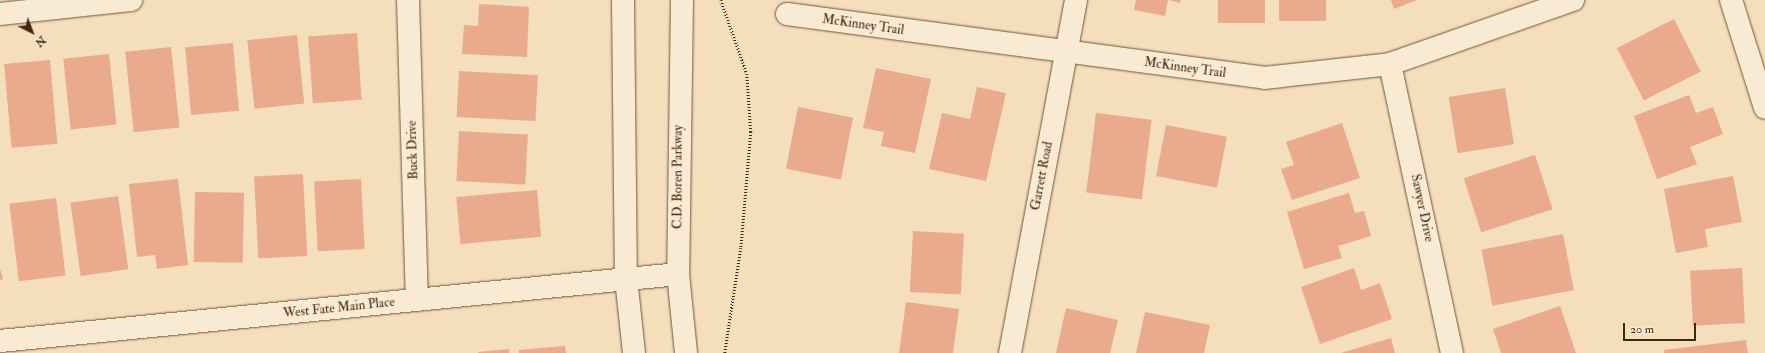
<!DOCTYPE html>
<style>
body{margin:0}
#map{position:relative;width:1765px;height:353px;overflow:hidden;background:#f5debc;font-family:"IM FELL Double Pica",serif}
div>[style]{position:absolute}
.building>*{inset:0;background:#e9aa8d;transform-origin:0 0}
.path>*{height:2.5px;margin-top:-1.25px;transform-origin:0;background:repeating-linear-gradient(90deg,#3f290f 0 1px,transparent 0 3px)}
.roads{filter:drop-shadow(0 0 1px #6c563a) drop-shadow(0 0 1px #6c563a)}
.minor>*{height:22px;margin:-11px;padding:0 11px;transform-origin:11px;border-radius:11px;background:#f8ead3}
span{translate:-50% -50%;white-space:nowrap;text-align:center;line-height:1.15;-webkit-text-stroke:3px #f8ead3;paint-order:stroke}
.street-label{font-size:13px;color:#3f290f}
.north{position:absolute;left:12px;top:12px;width:40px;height:40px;-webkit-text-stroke:3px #f8ead3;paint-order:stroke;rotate:138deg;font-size:11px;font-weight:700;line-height:16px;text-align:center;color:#3f290f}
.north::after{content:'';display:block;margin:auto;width:14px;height:18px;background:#3f290f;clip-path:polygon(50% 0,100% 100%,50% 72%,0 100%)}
.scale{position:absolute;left:1623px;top:323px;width:73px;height:18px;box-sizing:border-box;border:2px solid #3f290f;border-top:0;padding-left:5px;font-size:12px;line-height:14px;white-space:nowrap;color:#3f290f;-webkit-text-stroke:3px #f8ead3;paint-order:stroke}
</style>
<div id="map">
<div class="building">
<i style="clip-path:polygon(1136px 0,1168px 0,1165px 16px,1134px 10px)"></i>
<i style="clip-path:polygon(1169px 0,1181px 0,1180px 3px)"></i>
<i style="left:1218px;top:0;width:47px;height:23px"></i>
<i style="left:1279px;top:0;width:47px;height:21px"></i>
<i style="clip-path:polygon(1391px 0,1417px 0,1394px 9px)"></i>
<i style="clip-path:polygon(479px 4px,529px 7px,527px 57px,462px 54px,464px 25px,478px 26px)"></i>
<i style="left:1674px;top:19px;width:59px;height:64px;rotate:63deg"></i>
<i style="left:357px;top:33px;width:67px;height:49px;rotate:86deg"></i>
<i style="left:297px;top:35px;width:69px;height:50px;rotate:84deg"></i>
<i style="left:233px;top:43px;width:68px;height:48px;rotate:85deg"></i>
<i style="left:171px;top:47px;width:81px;height:46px;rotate:84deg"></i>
<i style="left:109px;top:54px;width:71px;height:46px;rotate:84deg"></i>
<i style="left:50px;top:60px;width:84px;height:46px;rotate:85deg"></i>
<i style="clip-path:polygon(876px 68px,931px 79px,915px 153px,881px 146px,884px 132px,863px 128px)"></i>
<i style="left:459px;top:71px;width:79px;height:46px;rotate:3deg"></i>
<i style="clip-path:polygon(977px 87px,1006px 93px,986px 181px,929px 169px,942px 113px,970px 119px)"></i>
<i style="left:1505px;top:88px;width:57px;height:57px;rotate:81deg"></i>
<i style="clip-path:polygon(1689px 95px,1696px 113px,1713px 107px,1723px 134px,1690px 147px,1697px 164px,1657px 179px,1634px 116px)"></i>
<i style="left:798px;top:107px;width:56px;height:63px;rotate:11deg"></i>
<i style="left:1096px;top:113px;width:56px;height:80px;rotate:7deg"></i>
<i style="clip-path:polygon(1342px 123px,1360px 178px,1292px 200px,1281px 169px,1294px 165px,1286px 142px)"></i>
<i style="left:1166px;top:125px;width:62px;height:52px;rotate:11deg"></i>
<i style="left:459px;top:131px;width:69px;height:50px;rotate:3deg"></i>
<i style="left:1535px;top:155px;width:57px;height:75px;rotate:72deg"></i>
<i style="left:303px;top:174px;width:82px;height:49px;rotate:87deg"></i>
<i style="clip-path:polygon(1733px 176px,1742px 222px,1705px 229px,1708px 247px,1676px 253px,1664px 189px)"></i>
<i style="clip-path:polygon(178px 179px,188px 265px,157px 269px,155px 255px,137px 257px,129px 184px)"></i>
<i style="left:361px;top:179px;width:70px;height:47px;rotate:87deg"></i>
<i style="left:537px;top:190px;width:47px;height:81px;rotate:85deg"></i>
<i style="left:195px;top:192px;width:49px;height:70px;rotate:1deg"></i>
<i style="clip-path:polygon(1349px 193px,1355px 213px,1364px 211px,1371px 236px,1338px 246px,1342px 258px,1304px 269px,1287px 212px)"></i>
<i style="left:118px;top:196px;width:74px;height:48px;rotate:82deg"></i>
<i style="left:56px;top:198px;width:78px;height:47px;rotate:83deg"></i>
<i style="left:913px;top:231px;width:51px;height:61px;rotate:3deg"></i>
<i style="left:1563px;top:234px;width:57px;height:83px;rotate:79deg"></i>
<i style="clip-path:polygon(1354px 268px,1361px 290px,1380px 283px,1392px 319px,1320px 344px,1301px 287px)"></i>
<i style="left:1742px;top:268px;width:55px;height:52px;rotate:87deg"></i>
<i style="clip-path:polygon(0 269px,3px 279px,0 280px)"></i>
<i style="clip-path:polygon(906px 302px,959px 309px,953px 353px,899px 353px)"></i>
<i style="clip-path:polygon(1560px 306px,1576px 353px,1501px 353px,1493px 329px)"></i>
<i style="clip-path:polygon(1066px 308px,1118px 320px,1110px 353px,1056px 353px)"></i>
<i style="clip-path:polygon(1145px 312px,1210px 325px,1204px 353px,1136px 353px)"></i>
<i style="clip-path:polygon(1391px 338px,1395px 353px,1341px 353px)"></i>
<i style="clip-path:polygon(1746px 340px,1748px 353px,1664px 353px,1664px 350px)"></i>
<i style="clip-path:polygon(565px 346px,566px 353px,519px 353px,519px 350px)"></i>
<i style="clip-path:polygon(509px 349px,509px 353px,478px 353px,478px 352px)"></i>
</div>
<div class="path">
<i style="left:721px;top:0;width:78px;rotate:70.6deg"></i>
<i style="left:747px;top:74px;width:58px;rotate:86.1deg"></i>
<i style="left:751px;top:132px;width:116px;rotate:94.9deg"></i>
<i style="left:741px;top:248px;width:106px;rotate:98.7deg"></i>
</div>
<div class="roads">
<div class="minor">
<i style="left:408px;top:0;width:300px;rotate:88.3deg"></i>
<i style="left:623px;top:0;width:278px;rotate:89.4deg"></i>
<i style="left:626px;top:278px;width:75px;rotate:83.9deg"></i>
<i style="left:682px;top:0;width:274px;rotate:90.8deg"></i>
<i style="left:678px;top:274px;width:79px;rotate:84.2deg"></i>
<i style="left:1731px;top:0;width:113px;rotate:72.5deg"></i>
<i style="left:0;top:14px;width:132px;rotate:-6.1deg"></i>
<i style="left:787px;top:14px;width:481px;rotate:7.6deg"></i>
<i style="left:1264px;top:78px;width:127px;rotate:-6.3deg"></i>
<i style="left:1390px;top:64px;width:194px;rotate:-19.3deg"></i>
<i style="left:1390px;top:64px;width:296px;rotate:77.9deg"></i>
<i style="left:0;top:341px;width:681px;rotate:-5.64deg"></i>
<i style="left:1010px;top:353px;width:359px;rotate:-79.4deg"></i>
</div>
</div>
<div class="street-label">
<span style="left:863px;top:25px;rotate:8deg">McKinney Trail</span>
<span style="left:1185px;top:68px;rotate:8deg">McKinney Trail</span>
<span style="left:413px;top:150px;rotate:-92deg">Buck Drive</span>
<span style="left:1042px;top:176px;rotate:-79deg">Garrett Road</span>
<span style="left:678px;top:177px;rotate:-90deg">C.D. Boren Parkway</span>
<span style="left:1422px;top:208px;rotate:78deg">Sawyer Drive</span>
<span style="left:339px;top:308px;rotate:-6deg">West Fate Main Place</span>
</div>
<div class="north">N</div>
<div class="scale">20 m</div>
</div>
